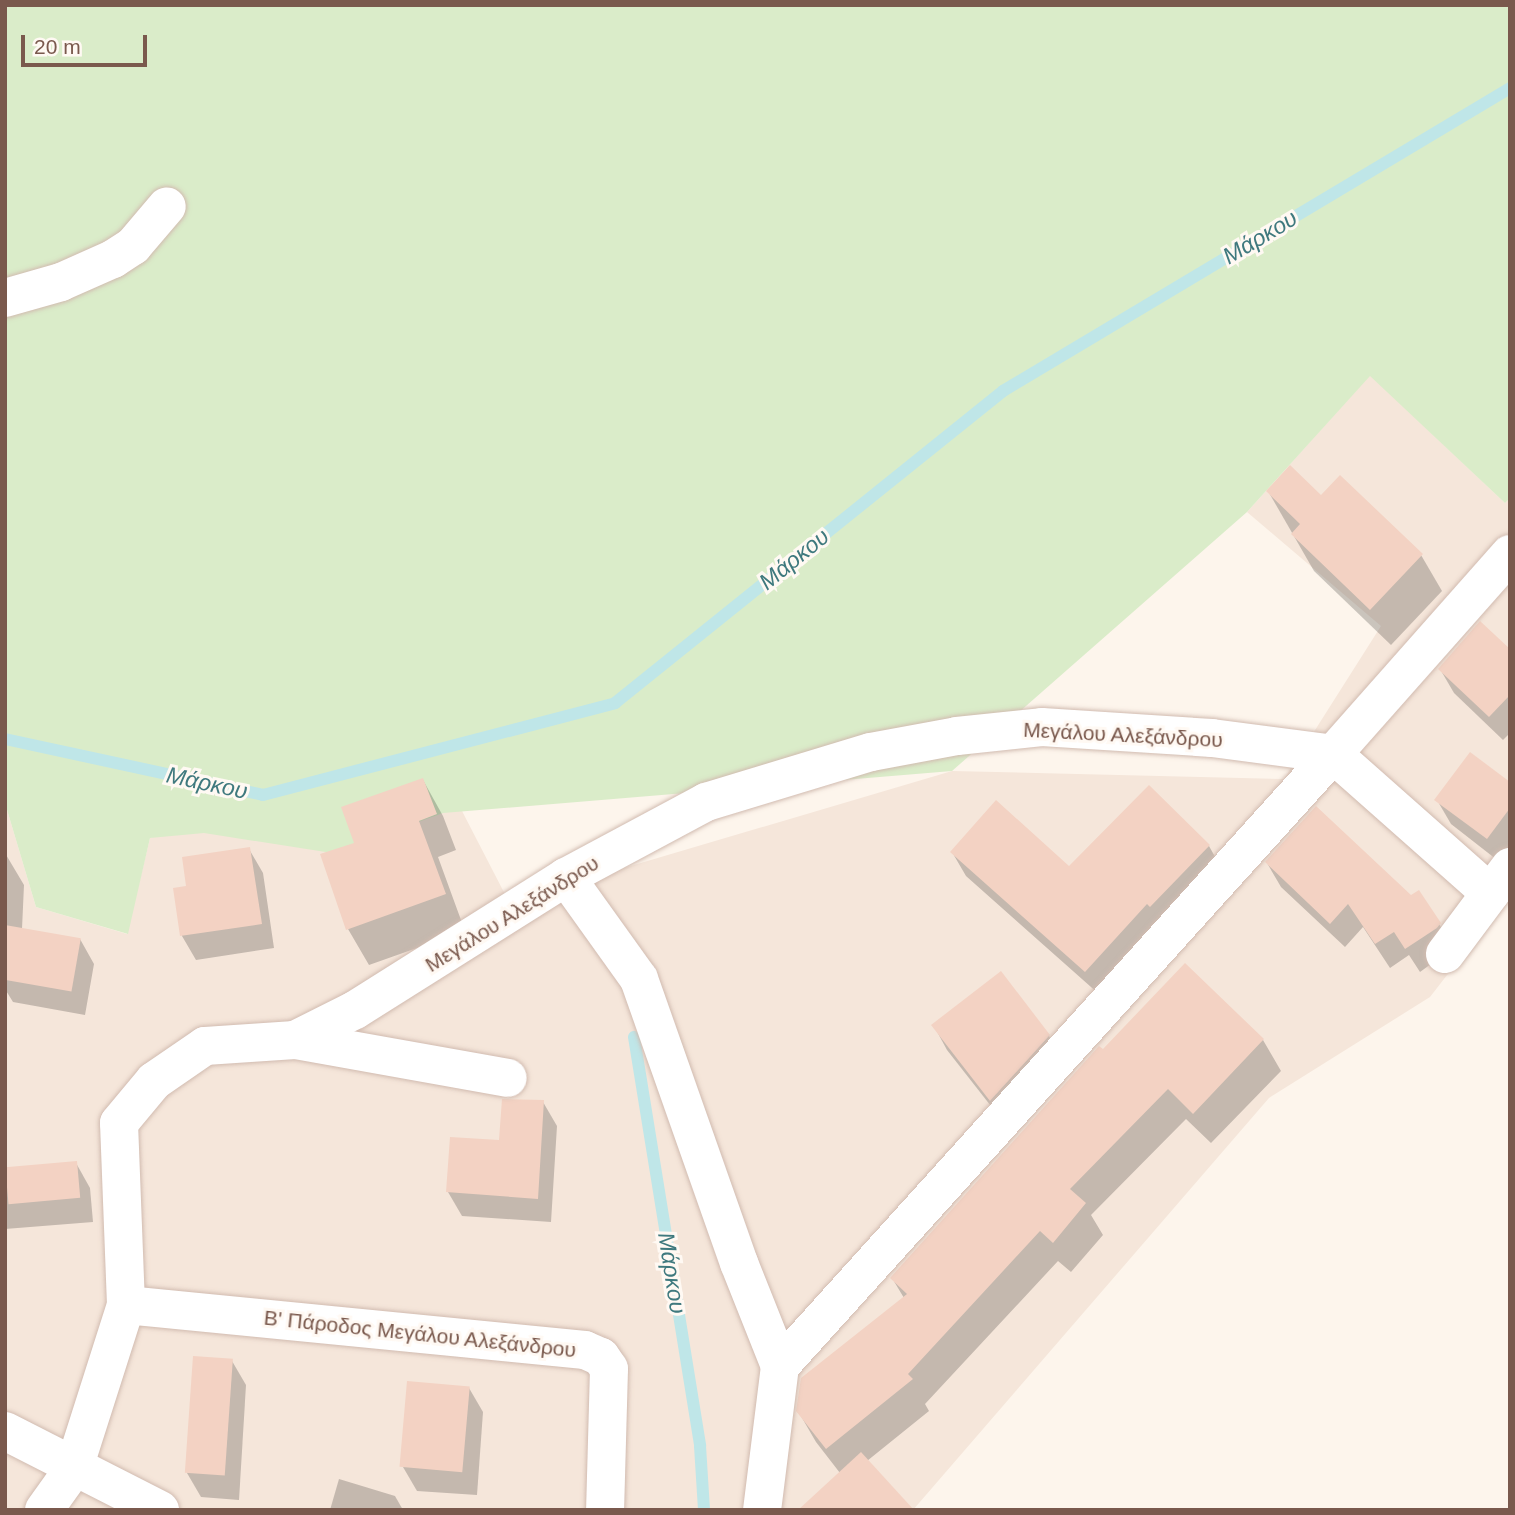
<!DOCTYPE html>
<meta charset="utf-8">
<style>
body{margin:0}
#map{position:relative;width:1515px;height:1515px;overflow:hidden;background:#fdf5ec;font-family:Arial,sans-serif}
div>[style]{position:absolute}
.residential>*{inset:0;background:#f5e6da}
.green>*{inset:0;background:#daecc9}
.shadow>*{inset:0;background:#0003}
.stream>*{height:12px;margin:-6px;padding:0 6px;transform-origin:6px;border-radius:6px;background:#bfe6e8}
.building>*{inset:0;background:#f3d2c3;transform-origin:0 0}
.roads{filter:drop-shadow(0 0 2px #d1bbb0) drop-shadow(0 0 2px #d1bbb0)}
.minor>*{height:38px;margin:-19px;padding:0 19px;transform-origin:19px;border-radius:19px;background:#fff}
span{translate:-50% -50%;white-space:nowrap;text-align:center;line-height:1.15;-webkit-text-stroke:6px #fff9f3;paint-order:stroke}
.street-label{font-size:21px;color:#7a594d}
.water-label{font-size:23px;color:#3f797e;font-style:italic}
.frame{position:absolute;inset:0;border:7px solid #7a594d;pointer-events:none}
.scale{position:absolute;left:21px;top:35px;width:126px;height:32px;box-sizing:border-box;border:4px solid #7a594d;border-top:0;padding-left:9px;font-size:21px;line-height:24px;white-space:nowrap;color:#7a594d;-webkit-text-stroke:5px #fff9f3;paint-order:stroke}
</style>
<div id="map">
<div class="residential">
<i style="clip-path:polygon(1370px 375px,1505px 503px,1510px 498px,1510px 894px,1430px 997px,1269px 1098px,913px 1510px,5px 1510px,5px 803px,36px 907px,127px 934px,150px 838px,431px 751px,509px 902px,952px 771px,1284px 779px,1381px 626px,1247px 512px)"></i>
</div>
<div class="green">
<i style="clip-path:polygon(5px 5px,1510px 5px,1510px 498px,1505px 503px,1370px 376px,1247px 512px,952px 771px,443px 813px,332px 853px,204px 833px,150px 838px,128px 934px,36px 907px,5px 803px)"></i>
</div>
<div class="shadow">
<i style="clip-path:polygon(1268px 491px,1421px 555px,1442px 591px,1391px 645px,1314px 571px)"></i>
<i style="clip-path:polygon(1510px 652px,1510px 733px,1503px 740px,1454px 693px,1440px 669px)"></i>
<i style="clip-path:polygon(423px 780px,443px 816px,456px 850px,438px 857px,465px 931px,369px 965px,348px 929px,356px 844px)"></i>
<i style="clip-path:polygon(1510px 784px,1510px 851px,1501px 863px,1451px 824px,1437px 800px)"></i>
<i style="clip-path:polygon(1149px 787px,1209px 846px,1223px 871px,1100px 995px,966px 876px,952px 852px,1069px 869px)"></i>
<i style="clip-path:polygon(249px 849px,263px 873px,274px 948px,196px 960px,182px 936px,175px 889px,188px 887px)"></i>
<i style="clip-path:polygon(5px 853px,24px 885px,22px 929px,80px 939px,94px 964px,85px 1015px,13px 1002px,5px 989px)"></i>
<i style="clip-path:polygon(1267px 863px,1439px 924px,1453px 948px,1420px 972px,1409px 955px,1390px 968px,1363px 927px,1345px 947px,1281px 887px)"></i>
<i style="clip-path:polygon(1185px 965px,1263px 1040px,1281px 1071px,1211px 1143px,1186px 1119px,1091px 1215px,1103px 1235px,1071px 1272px,1058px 1261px,925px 1404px,929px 1411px,867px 1461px,840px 1473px,816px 1442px,798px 1411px,904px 1298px,892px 1278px)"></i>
<i style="clip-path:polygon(934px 1026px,1049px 1036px,1063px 1060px,1005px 1124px,947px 1050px)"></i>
<i style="clip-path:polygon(543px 1102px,557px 1126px,551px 1222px,462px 1216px,448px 1192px)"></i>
<i style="clip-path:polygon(76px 1163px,90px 1188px,93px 1222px,5px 1229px,5px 1169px)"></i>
<i style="clip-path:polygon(232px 1361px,246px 1385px,239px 1500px,201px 1497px,187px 1473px)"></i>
<i style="clip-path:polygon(469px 1388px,483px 1412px,477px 1495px,417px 1491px,403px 1467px)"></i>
<i style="clip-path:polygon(339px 1479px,395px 1496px,403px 1510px,330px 1510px)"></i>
</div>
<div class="stream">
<i style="left:5px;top:739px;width:264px;rotate:12.2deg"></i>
<i style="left:263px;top:795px;width:364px;rotate:-14.6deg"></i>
<i style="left:615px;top:703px;width:498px;rotate:-38.8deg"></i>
<i style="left:1003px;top:391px;width:591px;rotate:-30.86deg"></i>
<i style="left:634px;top:1037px;width:414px;rotate:80.8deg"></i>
<i style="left:700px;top:1446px;width:64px;rotate:86.4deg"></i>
</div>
<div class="building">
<i style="clip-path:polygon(1290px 465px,1321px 495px,1340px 475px,1423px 554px,1370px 610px,1291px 534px,1300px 524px,1266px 491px)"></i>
<i style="clip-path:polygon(1480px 621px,1510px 649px,1510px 695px,1489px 717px,1438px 669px)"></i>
<i style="clip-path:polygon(1470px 752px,1510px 782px,1510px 808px,1487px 839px,1434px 800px)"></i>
<i style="clip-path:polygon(423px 778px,437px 814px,419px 821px,446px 894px,346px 930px,320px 854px,354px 843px,341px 807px)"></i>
<i style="clip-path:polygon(1149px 785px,1210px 845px,1150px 907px,1147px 904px,1085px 972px,950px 852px,996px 800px,1069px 866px)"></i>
<i style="clip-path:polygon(1316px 806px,1411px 895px,1419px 890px,1441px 923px,1437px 928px,1405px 949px,1394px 932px,1375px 944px,1348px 904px,1330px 924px,1265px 862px)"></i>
<i style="clip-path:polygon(250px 847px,262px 924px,180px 936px,173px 888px,186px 886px,182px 857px)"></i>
<i style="left:5px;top:925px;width:77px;height:54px;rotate:10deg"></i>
<i style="clip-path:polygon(1185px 963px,1264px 1039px,1193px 1114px,1168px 1089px,1070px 1189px,1086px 1203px,1053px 1243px,1040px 1231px,908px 1374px,913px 1379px,826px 1449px,796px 1411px,801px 1378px,907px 1294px,890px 1278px,1099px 1046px,1103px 1049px)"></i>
<i style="clip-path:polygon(1001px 971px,1050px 1035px,990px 1101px,931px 1025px)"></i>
<i style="clip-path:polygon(502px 1099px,544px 1100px,538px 1199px,446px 1192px,450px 1137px,499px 1140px)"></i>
<i style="left:77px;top:1161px;width:37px;height:72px;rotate:85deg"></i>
<i style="left:193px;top:1356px;width:40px;height:117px;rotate:4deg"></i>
<i style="left:407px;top:1381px;width:63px;height:86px;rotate:5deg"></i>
<i style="clip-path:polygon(861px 1452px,914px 1510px,798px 1510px)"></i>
</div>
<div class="roads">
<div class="minor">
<i style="left:5px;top:298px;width:58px;rotate:-15.9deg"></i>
<i style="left:61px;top:282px;width:57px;rotate:-23.9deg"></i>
<i style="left:113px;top:259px;width:24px;rotate:-33deg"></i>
<i style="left:133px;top:246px;width:52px;rotate:-49.6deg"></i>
<i style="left:1333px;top:754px;width:210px;rotate:41.5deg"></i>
<i style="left:566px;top:877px;width:125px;rotate:54.4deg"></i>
<i style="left:639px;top:979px;width:301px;rotate:70.6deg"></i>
<i style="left:739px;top:1263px;width:111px;rotate:68.3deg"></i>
<i style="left:780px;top:1366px;width:145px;rotate:97.1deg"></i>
<i style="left:1445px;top:954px;width:109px;rotate:-53.2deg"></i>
<i style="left:295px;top:1040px;width:216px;rotate:10.1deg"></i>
<i style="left:126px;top:1305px;width:461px;rotate:5.6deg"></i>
<i style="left:585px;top:1350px;width:17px;rotate:24deg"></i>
<i style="left:601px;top:1357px;width:14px;rotate:56deg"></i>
<i style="left:609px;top:1369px;width:141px;rotate:91.6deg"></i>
<i style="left:780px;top:1366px;width:825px;rotate:-47.9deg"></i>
<i style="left:1333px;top:754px;width:267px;rotate:-48.5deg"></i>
<i style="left:5px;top:1431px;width:174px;rotate:27deg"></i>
<i style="left:44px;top:1510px;width:52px;rotate:-54.5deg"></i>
<i style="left:74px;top:1468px;width:171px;rotate:-72.3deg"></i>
<i style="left:126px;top:1305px;width:182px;rotate:-92.2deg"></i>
<i style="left:119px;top:1123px;width:55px;rotate:-50.2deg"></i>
<i style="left:154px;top:1081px;width:62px;rotate:-34.5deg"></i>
<i style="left:205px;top:1046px;width:90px;rotate:-3.8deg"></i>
<i style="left:295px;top:1040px;width:67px;rotate:-26.6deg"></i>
<i style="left:355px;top:1010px;width:249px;rotate:-32.2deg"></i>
<i style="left:566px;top:877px;width:159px;rotate:-28.2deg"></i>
<i style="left:706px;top:802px;width:172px;rotate:-16.9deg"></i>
<i style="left:871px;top:752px;width:87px;rotate:-10.5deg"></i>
<i style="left:957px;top:736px;width:85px;rotate:-6deg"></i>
<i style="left:1042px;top:727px;width:170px;rotate:3.7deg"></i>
<i style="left:1212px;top:738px;width:122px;rotate:7.5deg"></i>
</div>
</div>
<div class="street-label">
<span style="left:1123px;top:735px;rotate:3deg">Μεγάλου Αλεξάνδρου</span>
<span style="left:512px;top:914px;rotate:-32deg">Μεγάλου Αλεξάνδρου</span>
<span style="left:420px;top:1334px;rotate:6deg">Β' Πάροδος Μεγάλου Αλεξάνδρου</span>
</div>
<div class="water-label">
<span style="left:1260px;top:237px;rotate:-31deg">Μάρκου</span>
<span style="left:794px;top:559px;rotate:-39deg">Μάρκου</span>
<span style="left:207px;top:783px;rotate:12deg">Μάρκου</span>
<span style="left:672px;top:1273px;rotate:81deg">Μάρκου</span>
</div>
<div class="frame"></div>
<div class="scale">20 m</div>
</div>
